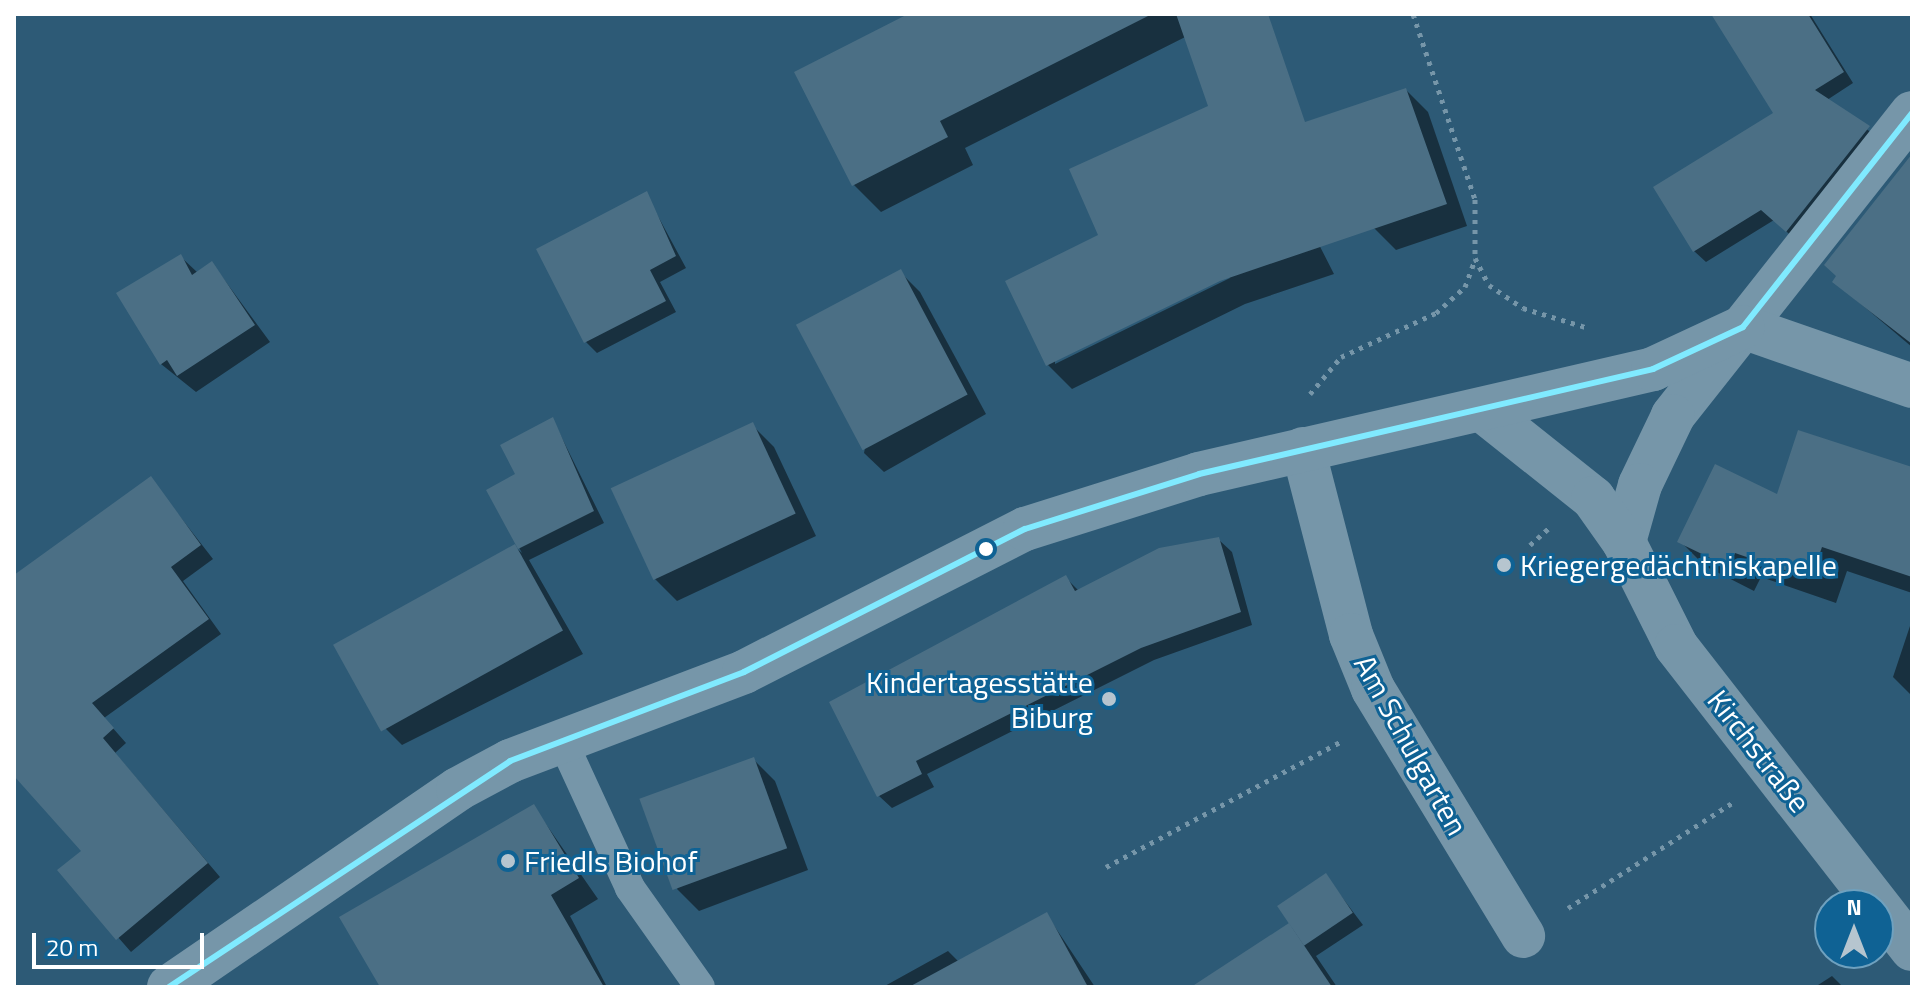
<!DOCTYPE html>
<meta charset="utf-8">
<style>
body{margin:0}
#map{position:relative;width:1926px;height:1001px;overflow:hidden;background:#2d5a76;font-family:"Titillium Web",sans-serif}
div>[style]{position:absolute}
.shadow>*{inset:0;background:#0007}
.building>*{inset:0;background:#4b6f85;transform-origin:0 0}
.path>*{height:5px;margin-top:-2.5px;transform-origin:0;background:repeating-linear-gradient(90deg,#7696a9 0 4px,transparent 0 10px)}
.lane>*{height:30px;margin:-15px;padding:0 15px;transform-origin:15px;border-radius:15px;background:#7696a9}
.street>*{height:44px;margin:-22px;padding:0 22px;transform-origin:22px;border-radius:22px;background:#7696a9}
.bus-1>*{height:6px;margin:-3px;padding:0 3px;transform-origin:3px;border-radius:3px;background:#80eaff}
.dots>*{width:22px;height:22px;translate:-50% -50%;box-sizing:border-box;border:4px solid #0f6294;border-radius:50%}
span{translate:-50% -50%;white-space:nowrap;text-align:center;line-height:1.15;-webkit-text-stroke:6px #0f6294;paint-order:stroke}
.poi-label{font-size:30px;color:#fff}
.left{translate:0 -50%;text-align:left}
.right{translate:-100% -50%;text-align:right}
.street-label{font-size:30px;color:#fff}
.frame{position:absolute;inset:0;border:16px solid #fff;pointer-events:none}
.north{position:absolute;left:1814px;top:889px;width:80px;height:80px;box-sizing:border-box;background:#0f6294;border:2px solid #6fa1bf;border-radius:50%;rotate:0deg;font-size:22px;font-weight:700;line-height:32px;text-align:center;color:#fff}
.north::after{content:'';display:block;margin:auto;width:28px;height:36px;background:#b6c5cf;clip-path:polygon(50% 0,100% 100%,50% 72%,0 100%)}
.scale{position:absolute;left:32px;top:933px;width:172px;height:36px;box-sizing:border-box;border:4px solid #fff;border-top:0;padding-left:10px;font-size:24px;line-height:28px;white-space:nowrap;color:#fff;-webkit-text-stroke:6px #0f6294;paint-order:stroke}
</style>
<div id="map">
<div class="shadow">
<i style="clip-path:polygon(913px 14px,1204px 14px,1209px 25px,965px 148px,973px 165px,881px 212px,854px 185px)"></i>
<i style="clip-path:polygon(1719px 14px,1810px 14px,1853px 83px,1827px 100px,1880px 139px,1798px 242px,1774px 220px,1706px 262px,1694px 251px,1776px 114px)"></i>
<i style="clip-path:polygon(1406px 90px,1428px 112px,1467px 226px,1396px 250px,1374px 228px)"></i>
<i style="clip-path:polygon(evenodd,1256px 121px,1334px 274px,1245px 304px,1072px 389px,1048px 365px,1101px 236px,1256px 121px,1228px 275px,1230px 278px,1055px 364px,1055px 359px,1228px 275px)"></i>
<i style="clip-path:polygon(1912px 157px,1912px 347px,1835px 282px)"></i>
<i style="clip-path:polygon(646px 194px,686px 268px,660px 282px,676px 312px,597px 353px,586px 342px)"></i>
<i style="clip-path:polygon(181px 257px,198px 273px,212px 263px,270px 342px,196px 392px,161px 364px)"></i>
<i style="clip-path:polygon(900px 272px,920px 292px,986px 414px,884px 472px,864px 453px)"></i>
<i style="clip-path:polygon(553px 420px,604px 523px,529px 560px,583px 654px,402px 745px,380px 723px,514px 546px,522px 553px,488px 491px,518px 475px)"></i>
<i style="clip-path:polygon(752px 425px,774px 447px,816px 536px,677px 601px,655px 579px)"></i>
<i style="clip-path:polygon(1912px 461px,1912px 593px,1847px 571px,1836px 603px,1761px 577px,1754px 591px,1705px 566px,1680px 541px,1779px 497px,1910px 469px)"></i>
<i style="clip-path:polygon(150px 478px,213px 559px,183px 581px,221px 634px,104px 718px,126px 743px,115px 753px,220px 877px,131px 952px,60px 871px,84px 851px,14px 774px,14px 579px)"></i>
<i style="clip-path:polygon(1218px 539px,1232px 552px,1252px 625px,1154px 660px,927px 774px,934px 787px,892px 808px,879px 796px,1065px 577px,1079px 591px)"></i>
<i style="clip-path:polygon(1912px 620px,1912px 696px,1893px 677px)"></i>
<i style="clip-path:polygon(753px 759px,775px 781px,808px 870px,699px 911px,677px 889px)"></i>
<i style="clip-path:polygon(534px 807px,598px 899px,570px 916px,607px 987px,382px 987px)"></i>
<i style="clip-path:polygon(1326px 876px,1363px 925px,1316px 956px,1337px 987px,1214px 987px,1289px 926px,1298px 932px)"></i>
<i style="clip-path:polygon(1047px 915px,1095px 987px,883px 987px,948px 951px,959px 962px)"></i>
<i style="clip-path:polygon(1832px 976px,1843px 987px,1815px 987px)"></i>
</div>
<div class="building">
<i style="clip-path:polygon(908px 14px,1152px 14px,940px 121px,948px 137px,852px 186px,794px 72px)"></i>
<i style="clip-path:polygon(1176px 14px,1268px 14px,1305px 122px,1406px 88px,1447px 204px,1220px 281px,1046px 366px,1005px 281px,1098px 235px,1069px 169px,1208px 106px)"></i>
<i style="clip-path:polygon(1711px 14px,1808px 14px,1844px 72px,1815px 90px,1870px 126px,1786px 232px,1761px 210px,1693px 252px,1653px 187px,1773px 113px)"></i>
<i style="clip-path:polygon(1912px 154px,1912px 344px,1832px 282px,1836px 276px,1824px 265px)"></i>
<i style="clip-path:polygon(647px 191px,676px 256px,650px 270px,666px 301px,584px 343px,536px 249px)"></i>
<i style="clip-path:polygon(181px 254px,192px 275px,212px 261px,255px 325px,177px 376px,167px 360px,160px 365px,116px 293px)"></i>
<i style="left:901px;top:269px;width:142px;height:119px;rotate:62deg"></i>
<i style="clip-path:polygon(553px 417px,594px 511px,518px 549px,486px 490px,515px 474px,500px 445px)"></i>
<i style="left:753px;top:422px;width:101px;height:157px;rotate:65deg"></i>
<i style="clip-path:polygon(1798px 430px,1912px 467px,1912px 577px,1822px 547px,1811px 579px,1735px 553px,1729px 567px,1677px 542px,1715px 464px,1777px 494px)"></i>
<i style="clip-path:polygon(151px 476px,201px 545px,171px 567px,209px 619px,92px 703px,114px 728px,103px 738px,208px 863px,116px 940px,57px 870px,81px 851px,14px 776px,14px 575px)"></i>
<i style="clip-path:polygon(1219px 537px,1241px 612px,1141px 648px,916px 761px,922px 774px,877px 797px,829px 702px,1066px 575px,1075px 591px,1159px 548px)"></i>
<i style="left:515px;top:544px;width:99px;height:208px;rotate:61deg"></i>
<i style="left:754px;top:757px;width:97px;height:122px;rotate:70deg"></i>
<i style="clip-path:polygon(534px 804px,579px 878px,551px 895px,604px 987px,380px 987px,339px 917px)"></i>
<i style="left:1326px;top:873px;width:48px;height:59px;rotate:56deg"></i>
<i style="clip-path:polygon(1047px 912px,1088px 987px,909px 987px)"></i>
<i style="clip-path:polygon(1289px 923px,1332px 987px,1191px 987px)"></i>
</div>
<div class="path">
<i style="left:1413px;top:14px;width:195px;rotate:71.5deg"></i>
<i style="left:1475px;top:199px;width:59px;rotate:90deg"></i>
<i style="left:1475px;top:258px;width:30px;rotate:63deg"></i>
<i style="left:1489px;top:285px;width:41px;rotate:34.1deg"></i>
<i style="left:1523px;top:308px;width:69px;rotate:16.9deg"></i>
<i style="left:1310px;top:394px;width:48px;rotate:-50deg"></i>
<i style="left:1341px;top:357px;width:105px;rotate:-24.9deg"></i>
<i style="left:1436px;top:313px;width:39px;rotate:-42deg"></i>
<i style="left:1465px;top:287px;width:30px;rotate:-70deg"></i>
<i style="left:1530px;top:545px;width:25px;rotate:-42deg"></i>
<i style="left:1106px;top:867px;width:268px;rotate:-28.1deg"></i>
<i style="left:1568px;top:908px;width:195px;rotate:-32.6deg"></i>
</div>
<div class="lane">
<i style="left:562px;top:740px;width:163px;rotate:65.3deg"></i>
<i style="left:630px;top:888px;width:121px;rotate:54.7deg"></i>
</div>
<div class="street">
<i style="left:1912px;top:113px;width:386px;rotate:128.3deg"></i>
<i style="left:1673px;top:416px;width:76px;rotate:115.6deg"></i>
<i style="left:1640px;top:485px;width:59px;rotate:105.7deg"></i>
<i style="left:1624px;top:542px;width:116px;rotate:63.4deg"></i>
<i style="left:1676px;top:646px;width:384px;rotate:52.1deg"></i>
<i style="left:1743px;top:327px;width:179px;rotate:19.2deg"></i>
<i style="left:1486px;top:413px;width:137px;rotate:38.5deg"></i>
<i style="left:1593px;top:498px;width:54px;rotate:54.8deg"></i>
<i style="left:1303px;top:449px;width:192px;rotate:75.5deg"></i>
<i style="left:1351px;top:635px;width:58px;rotate:67.8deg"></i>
<i style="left:1373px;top:689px;width:289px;rotate:58.7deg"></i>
<i style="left:169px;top:987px;width:350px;rotate:-34.4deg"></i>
<i style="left:458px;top:789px;width:59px;rotate:-28.3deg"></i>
<i style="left:510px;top:761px;width:250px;rotate:-20.8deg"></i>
<i style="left:744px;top:672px;width:315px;rotate:-27deg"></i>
<i style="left:1025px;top:529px;width:182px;rotate:-17.5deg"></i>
<i style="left:1199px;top:474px;width:466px;rotate:-13deg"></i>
<i style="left:1653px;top:369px;width:99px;rotate:-25deg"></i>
</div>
<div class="bus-1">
<i style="left:169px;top:987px;width:409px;rotate:-33.5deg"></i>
<i style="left:510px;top:761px;width:250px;rotate:-20.8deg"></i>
<i style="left:744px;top:672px;width:315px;rotate:-27deg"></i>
<i style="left:1025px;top:529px;width:182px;rotate:-17.5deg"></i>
<i style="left:1199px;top:474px;width:466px;rotate:-13deg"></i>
<i style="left:1653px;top:369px;width:99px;rotate:-25deg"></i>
<i style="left:1743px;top:327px;width:273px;rotate:-51.7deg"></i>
</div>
<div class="dots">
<i style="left:986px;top:549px;background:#fff"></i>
<i style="left:1504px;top:565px;background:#b6c5cf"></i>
<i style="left:1109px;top:699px;background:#b6c5cf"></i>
<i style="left:508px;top:861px;background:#b6c5cf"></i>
</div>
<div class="poi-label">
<span class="left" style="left:1520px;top:565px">Kriegergedächtniskapelle</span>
<span class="right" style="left:1093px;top:699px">Kindertagesstätte<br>Biburg</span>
<span class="left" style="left:524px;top:861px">Friedls Biohof</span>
</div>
<div class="street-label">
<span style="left:1411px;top:745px;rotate:61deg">Am Schulgarten</span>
<span style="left:1759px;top:751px;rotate:52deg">Kirchstraße</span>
</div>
<div class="frame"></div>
<div class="north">N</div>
<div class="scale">20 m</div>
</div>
